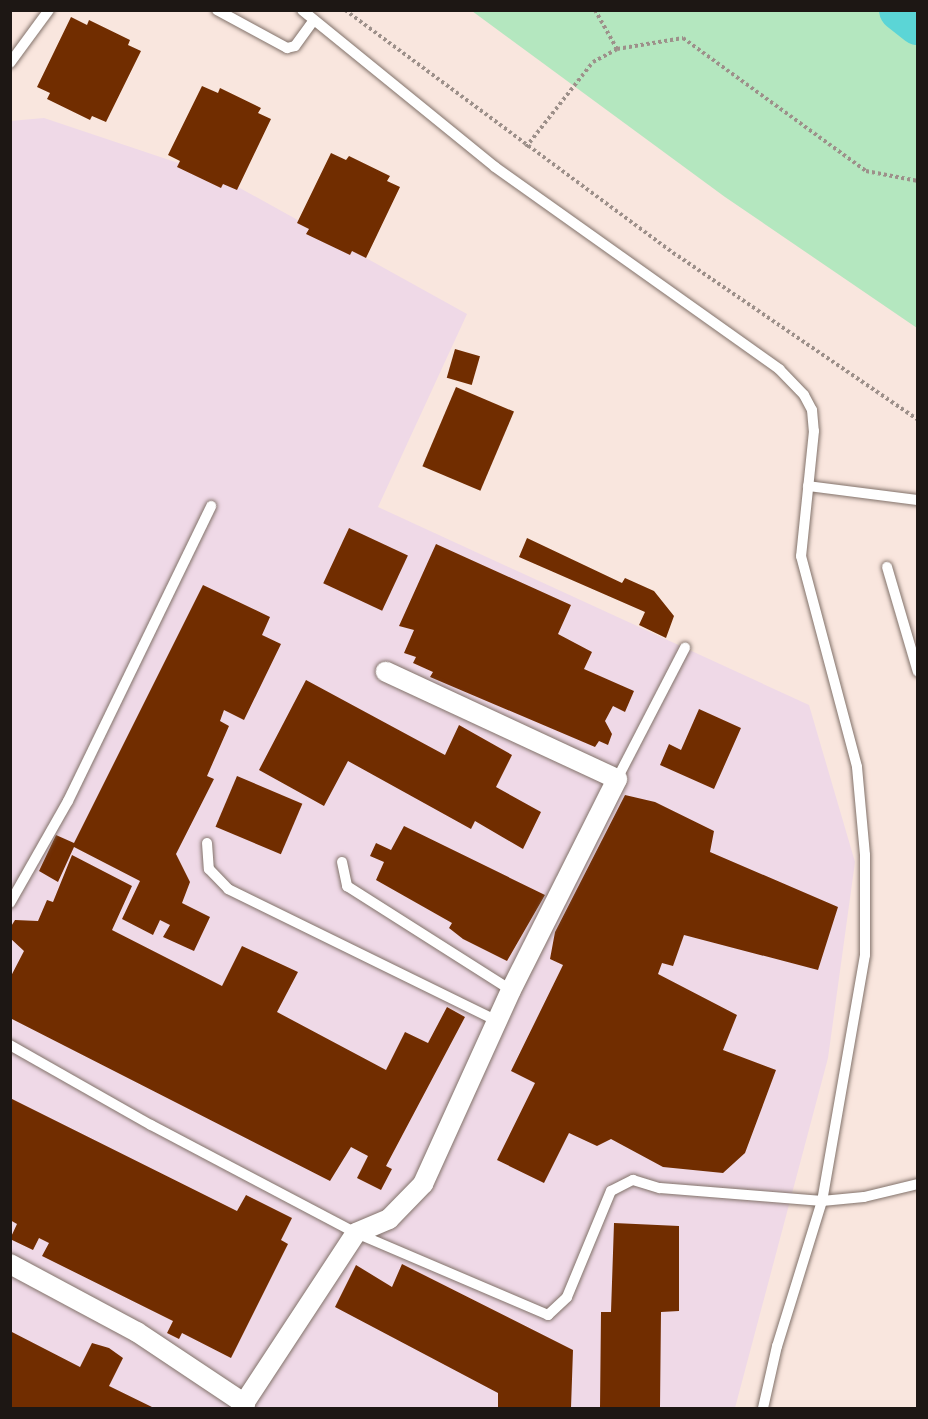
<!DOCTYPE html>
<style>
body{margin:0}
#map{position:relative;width:928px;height:1419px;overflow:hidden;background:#f9e6de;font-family:Roboto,sans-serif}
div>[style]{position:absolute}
.industrial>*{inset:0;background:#efd9e7}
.green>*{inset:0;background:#b4e7bf}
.river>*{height:42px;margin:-21px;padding:0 21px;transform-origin:21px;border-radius:21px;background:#5bd5d6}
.building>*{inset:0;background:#712d00;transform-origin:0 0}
.path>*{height:4px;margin-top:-2px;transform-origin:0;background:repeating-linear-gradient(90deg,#9d908a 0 3px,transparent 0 6px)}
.roads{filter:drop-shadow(0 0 2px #82726a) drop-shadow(0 0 2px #82726a)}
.lane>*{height:10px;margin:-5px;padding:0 5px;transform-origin:5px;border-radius:5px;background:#fff}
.street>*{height:20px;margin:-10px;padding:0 10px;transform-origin:10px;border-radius:10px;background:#fff}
span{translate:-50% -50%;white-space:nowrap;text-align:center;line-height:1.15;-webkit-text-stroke:6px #fef6f3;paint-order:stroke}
.frame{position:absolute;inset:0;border:12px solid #1d1714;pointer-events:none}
</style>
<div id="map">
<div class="industrial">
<i style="clip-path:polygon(44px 118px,220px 177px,467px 314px,378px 507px,809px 705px,855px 862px,828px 1058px,735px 1408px,11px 1408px,10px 121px)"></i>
</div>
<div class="green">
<i style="clip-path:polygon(472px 11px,917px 11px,917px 328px,725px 197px)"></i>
</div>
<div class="river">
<i style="left:900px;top:10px;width:23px;rotate:38deg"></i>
</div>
<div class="building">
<i style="clip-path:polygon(71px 17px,87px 25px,89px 20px,130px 40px,128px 45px,141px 51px,106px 122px,92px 116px,90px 120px,47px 99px,50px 93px,37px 87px)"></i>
<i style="clip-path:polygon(202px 86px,218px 93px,220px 88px,261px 108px,258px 113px,271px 119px,237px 190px,223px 184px,221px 188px,177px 167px,180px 161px,168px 155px)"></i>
<i style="clip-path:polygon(331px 153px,346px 160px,349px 156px,390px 176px,387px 181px,400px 187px,366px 258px,352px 251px,350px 255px,306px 234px,309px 229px,297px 223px)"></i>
<i style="left:455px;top:349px;width:26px;height:30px;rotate:16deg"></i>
<i style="left:456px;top:387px;width:63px;height:86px;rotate:23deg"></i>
<i style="left:349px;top:528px;width:65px;height:61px;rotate:25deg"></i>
<i style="clip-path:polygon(527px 538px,622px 583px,625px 578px,654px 591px,674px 616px,666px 638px,639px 625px,645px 612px,519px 557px)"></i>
<i style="clip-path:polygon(436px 544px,571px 605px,558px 634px,592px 652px,584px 669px,634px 691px,625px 712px,613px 706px,605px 721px,612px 734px,608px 745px,599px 741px,595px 747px,430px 677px,433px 672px,413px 663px,416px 657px,404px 653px,414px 630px,399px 626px)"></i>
<i style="clip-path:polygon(203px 585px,270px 617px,262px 635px,281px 644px,244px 720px,224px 710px,220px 721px,229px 726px,207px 776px,214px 779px,176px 854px,190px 882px,182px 903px,210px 917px,194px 951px,163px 937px,170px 925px,160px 920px,153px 935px,122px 919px,140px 881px,74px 847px,58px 882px,39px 871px,56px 835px,74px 843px)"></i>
<i style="clip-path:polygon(306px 680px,445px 755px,459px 725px,512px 755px,496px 787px,541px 812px,523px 849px,475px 821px,471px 829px,348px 761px,324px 806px,259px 770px)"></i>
<i style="clip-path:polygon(699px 709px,741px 728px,714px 789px,660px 765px,669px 744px,681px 750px)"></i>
<i style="left:237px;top:776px;width:71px;height:55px;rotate:23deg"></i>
<i style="clip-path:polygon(625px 795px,655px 802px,714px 831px,710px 852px,838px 907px,818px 970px,684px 935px,673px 966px,662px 963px,658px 974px,737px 1015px,723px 1050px,776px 1070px,745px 1153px,723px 1173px,663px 1167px,611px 1139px,597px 1146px,569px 1133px,544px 1183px,497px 1160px,535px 1083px,511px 1071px,563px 965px,550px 959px,555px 932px)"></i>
<i style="clip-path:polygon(404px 826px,545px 895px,507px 961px,463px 939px,449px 928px,452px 923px,376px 880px,384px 862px,370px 856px,376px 843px,391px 850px)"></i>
<i style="clip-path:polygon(72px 855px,132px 886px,112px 930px,222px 986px,242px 946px,298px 972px,277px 1012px,386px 1070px,405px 1032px,428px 1043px,447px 1007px,465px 1017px,386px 1166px,392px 1169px,381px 1190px,357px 1178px,368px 1156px,351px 1147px,330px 1181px,10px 1018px,10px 978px,24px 951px,10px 938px,10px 928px,15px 920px,38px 921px,47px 900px,53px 902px)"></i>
<i style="clip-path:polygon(10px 1098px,237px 1211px,246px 1195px,292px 1218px,281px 1240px,288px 1244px,231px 1358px,182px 1333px,179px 1339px,167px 1333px,173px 1321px,42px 1256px,49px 1243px,39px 1238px,33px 1250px,10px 1239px,17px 1224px,10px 1220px)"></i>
<i style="clip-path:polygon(614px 1223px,679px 1226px,679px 1311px,661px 1312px,660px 1408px,600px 1408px,601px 1312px,611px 1312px)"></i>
<i style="clip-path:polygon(402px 1264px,573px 1350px,571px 1408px,498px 1408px,498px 1393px,335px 1307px,356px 1265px,392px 1287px)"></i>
<i style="clip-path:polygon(10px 1331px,80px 1367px,92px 1343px,109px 1348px,123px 1358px,109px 1386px,154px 1408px,10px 1408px)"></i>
</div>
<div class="path">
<i style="left:345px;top:10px;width:414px;rotate:36.5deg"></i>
<i style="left:678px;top:256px;width:291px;rotate:34.3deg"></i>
<i style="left:595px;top:10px;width:45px;rotate:60.6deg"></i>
<i style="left:526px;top:147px;width:108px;rotate:-51.8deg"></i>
<i style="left:593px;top:62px;width:27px;rotate:-28deg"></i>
<i style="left:617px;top:49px;width:67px;rotate:-9.5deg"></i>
<i style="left:683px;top:38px;width:226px;rotate:36deg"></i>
<i style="left:866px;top:171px;width:53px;rotate:10.9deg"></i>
</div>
<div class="roads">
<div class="lane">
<i style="left:217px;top:10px;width:80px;rotate:28.5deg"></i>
<i style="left:287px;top:48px;width:8px;rotate:-14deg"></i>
<i style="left:295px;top:46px;width:32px;rotate:-54deg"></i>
<i style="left:302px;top:10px;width:249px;rotate:39.1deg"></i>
<i style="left:495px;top:167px;width:349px;rotate:35.4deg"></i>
<i style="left:779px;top:369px;width:36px;rotate:46deg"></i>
<i style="left:804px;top:395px;width:17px;rotate:62deg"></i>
<i style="left:812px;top:410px;width:21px;rotate:85deg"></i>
<i style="left:814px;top:431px;width:126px;rotate:95.9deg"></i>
<i style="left:801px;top:556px;width:218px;rotate:75.1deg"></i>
<i style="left:857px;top:767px;width:88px;rotate:84.8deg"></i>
<i style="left:865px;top:855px;width:100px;rotate:90deg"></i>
<i style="left:865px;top:955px;width:250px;rotate:99.9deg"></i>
<i style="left:822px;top:1201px;width:152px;rotate:107.2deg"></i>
<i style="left:777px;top:1346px;width:64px;rotate:102.7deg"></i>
<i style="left:10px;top:63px;width:66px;rotate:-53.7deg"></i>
<i style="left:808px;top:486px;width:111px;rotate:7.3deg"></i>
<i style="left:887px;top:567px;width:109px;rotate:73.6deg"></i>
<i style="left:617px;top:779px;width:148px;rotate:-62.6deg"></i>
<i style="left:207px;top:843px;width:26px;rotate:86deg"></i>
<i style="left:209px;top:869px;width:28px;rotate:46deg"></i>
<i style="left:228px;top:889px;width:301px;rotate:26.1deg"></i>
<i style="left:342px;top:862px;width:25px;rotate:78deg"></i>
<i style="left:347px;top:886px;width:194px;rotate:32.4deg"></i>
<i style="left:10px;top:903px;width:117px;rotate:-60.4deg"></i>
<i style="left:68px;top:801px;width:328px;rotate:-64.1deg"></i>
<i style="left:10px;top:1045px;width:162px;rotate:29.6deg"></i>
<i style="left:151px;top:1125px;width:232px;rotate:27.8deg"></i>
<i style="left:356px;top:1233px;width:209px;rotate:23.1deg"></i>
<i style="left:548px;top:1315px;width:26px;rotate:-43deg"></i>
<i style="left:567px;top:1297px;width:115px;rotate:-67.5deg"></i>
<i style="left:611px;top:1191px;width:25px;rotate:-27deg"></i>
<i style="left:633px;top:1180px;width:28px;rotate:17deg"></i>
<i style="left:660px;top:1188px;width:163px;rotate:4.6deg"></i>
<i style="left:822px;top:1201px;width:42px;rotate:-5.4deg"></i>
<i style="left:864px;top:1197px;width:56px;rotate:-13.5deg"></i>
</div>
<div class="street">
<i style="left:10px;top:1264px;width:144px;rotate:28.2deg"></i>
<i style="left:137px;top:1332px;width:130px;rotate:33.7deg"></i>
<i style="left:241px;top:1408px;width:209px;rotate:-56.7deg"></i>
<i style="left:356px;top:1233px;width:36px;rotate:-23deg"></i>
<i style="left:389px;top:1219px;width:49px;rotate:-45.8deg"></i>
<i style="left:423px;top:1184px;width:213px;rotate:-65.6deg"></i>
<i style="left:511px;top:990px;width:236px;rotate:-63.3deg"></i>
<i style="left:617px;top:779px;width:255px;rotate:-155.1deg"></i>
</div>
</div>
<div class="frame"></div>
</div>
